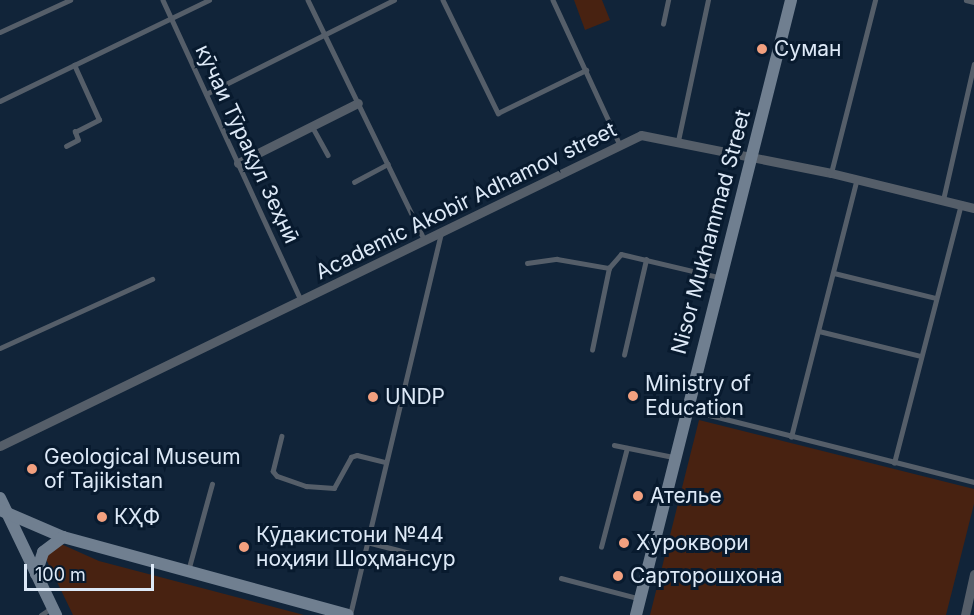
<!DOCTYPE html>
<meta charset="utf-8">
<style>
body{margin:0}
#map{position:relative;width:974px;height:615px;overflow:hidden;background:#112439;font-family:Inter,sans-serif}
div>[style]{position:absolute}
.green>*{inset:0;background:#482211}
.lane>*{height:4.5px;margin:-2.25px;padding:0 2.25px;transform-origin:2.25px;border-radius:2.25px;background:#555e69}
.street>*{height:9px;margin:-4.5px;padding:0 4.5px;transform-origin:4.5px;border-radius:4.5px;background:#555e69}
.secondary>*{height:12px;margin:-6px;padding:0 6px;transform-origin:6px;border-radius:6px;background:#707f90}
.dots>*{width:16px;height:16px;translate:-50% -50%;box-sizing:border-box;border:3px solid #081a2e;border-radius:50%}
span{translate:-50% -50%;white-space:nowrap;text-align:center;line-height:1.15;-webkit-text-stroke:6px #081a2e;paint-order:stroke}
.poi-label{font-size:21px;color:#dde9f7}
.left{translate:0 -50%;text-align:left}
.street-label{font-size:21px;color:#dde9f7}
.scale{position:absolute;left:24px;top:564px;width:130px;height:27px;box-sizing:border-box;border:3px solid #dde9f7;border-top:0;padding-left:8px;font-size:18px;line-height:21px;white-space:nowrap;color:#dde9f7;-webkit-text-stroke:4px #081a2e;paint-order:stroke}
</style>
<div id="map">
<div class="green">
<i style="clip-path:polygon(574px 0,602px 0,610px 20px,585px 30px)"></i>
<i style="clip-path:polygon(699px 420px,974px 489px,974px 504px,946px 615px,650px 615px)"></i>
<i style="clip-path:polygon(61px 544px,99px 561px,304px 615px,73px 615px,45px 557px)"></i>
</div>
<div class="lane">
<i style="left:163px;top:0;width:330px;rotate:65.3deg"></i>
<i style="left:308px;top:0;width:268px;rotate:64.1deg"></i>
<i style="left:443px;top:0;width:126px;rotate:64deg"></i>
<i style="left:498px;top:113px;width:98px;rotate:-26deg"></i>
<i style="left:553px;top:0;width:160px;rotate:65.2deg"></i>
<i style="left:966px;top:0;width:8px;rotate:14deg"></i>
<i style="left:663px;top:24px;width:25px;rotate:-78deg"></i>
<i style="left:0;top:32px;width:77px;rotate:-24.6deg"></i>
<i style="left:206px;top:94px;width:210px;rotate:-26.6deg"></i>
<i style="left:0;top:101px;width:232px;rotate:-25.8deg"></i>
<i style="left:312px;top:126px;width:33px;rotate:61deg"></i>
<i style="left:678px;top:141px;width:144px;rotate:-78deg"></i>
<i style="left:66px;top:146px;width:13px;rotate:-27deg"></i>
<i style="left:78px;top:140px;width:9px;rotate:-111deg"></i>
<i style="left:75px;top:132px;width:27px;rotate:-27deg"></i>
<i style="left:99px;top:120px;width:60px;rotate:-114.4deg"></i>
<i style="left:831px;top:173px;width:179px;rotate:-75.7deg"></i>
<i style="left:354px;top:182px;width:38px;rotate:-28deg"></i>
<i style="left:943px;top:200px;width:139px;rotate:-77.2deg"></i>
<i style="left:527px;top:263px;width:30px;rotate:-8deg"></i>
<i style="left:557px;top:259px;width:53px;rotate:9.8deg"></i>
<i style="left:834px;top:273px;width:105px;rotate:13.8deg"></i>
<i style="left:819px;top:331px;width:105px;rotate:13.8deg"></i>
<i style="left:0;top:348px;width:167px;rotate:-24.4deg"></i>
<i style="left:592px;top:350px;width:84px;rotate:-78.3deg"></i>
<i style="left:609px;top:268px;width:18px;rotate:-49deg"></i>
<i style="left:621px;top:254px;width:100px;rotate:13.3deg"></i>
<i style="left:624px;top:355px;width:98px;rotate:-77deg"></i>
<i style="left:690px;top:410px;width:293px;rotate:14.2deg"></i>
<i style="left:282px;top:436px;width:36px;rotate:104deg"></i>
<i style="left:273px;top:471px;width:6px;rotate:51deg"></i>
<i style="left:277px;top:476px;width:31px;rotate:19deg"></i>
<i style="left:306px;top:486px;width:28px;rotate:4deg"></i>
<i style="left:334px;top:488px;width:35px;rotate:-61deg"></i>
<i style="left:351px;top:457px;width:6px;rotate:-18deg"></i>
<i style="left:357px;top:455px;width:30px;rotate:14deg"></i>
<i style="left:791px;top:437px;width:266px;rotate:-75.7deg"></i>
<i style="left:614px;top:445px;width:60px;rotate:11.5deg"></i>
<i style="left:894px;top:463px;width:268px;rotate:-75.5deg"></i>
<i style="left:367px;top:542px;width:53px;rotate:14.3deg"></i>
<i style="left:601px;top:547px;width:102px;rotate:-75.3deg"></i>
<i style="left:188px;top:571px;width:90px;rotate:-74.6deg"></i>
<i style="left:561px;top:578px;width:79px;rotate:14.7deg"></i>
<i style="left:41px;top:615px;width:11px;rotate:-34deg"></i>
<i style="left:350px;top:615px;width:392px;rotate:-76.6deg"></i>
</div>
<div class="street">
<i style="left:238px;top:163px;width:134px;rotate:-26.6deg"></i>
<i style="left:0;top:446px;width:712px;rotate:-25.88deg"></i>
<i style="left:641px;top:135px;width:194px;rotate:11.3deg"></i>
<i style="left:831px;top:173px;width:147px;rotate:13.8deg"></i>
<i style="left:965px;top:615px;width:42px;rotate:-77.6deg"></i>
</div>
<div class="secondary">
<i style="left:0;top:498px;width:130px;rotate:64.4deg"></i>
<i style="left:0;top:510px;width:69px;rotate:23.2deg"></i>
<i style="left:63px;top:537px;width:295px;rotate:15.3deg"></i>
<i style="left:36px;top:574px;width:23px;rotate:-72deg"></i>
<i style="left:43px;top:552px;width:25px;rotate:-37deg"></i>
<i style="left:636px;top:615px;width:634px;rotate:-75.85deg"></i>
</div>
<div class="dots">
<i style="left:762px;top:49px;background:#f2a07f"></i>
<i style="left:633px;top:396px;background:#f2a07f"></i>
<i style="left:373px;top:397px;background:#f2a07f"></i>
<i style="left:32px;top:469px;background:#f2a07f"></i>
<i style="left:638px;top:496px;background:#f2a07f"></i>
<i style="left:102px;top:517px;background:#f2a07f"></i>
<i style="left:624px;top:543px;background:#f2a07f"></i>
<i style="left:244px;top:547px;background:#f2a07f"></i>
<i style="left:618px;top:576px;background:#f2a07f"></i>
</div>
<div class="poi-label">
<span class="left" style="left:774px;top:49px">Суман</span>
<span class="left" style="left:645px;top:396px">Ministry of<br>Education</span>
<span class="left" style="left:385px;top:397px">UNDP</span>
<span class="left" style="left:44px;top:469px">Geological Museum<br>of Tajikistan</span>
<span class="left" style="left:650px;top:496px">Ателье</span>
<span class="left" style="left:114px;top:517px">КҲФ</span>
<span class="left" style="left:256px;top:547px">Кӯдакистони №44<br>ноҳияи Шоҳмансур</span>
<span class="left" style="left:636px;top:543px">Хуроквори</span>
<span class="left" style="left:630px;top:576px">Сарторошхона</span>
</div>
<div class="street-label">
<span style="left:247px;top:144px;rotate:65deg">кӯчаи Тӯрақул Зеҳнӣ</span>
<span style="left:466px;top:201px;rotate:-26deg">Academic Akobir Adhamov street</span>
<span style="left:711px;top:232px;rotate:-75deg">Nisor Mukhammad Street</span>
</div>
<div class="scale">100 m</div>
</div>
